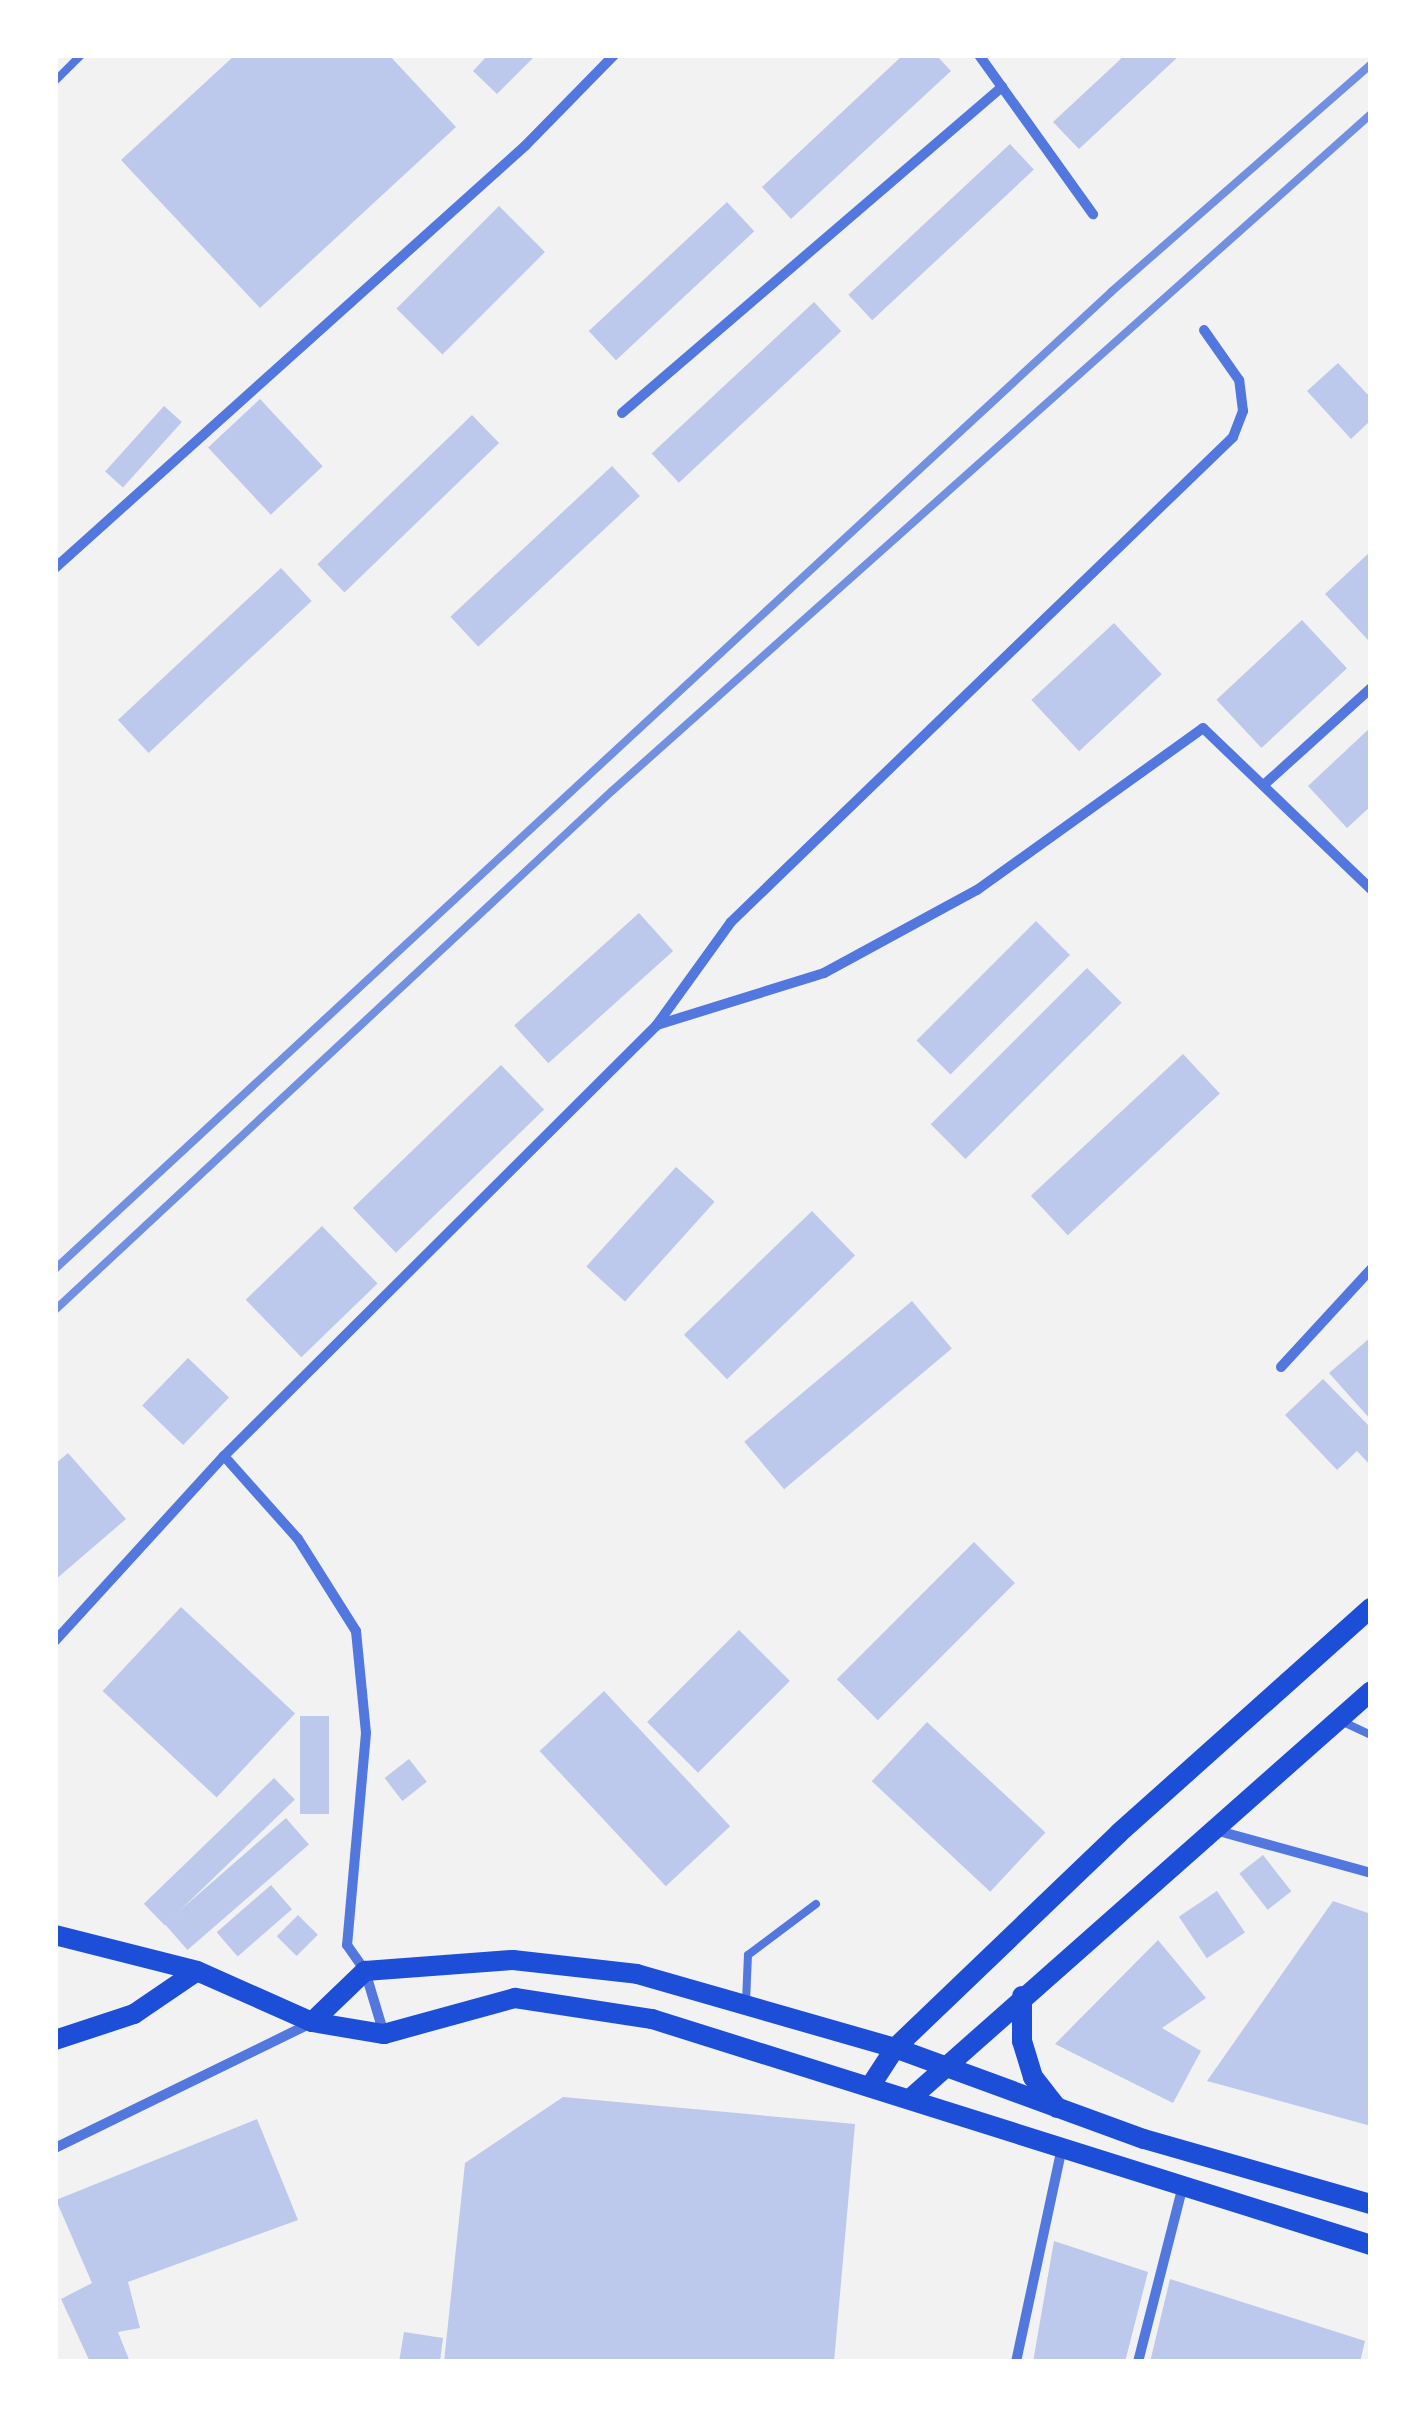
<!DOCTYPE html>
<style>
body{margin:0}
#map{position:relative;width:1426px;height:2417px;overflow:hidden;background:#f2f2f2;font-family:"Open Sans",sans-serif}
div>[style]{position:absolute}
.building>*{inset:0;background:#bdc9ec;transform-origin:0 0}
.service>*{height:8px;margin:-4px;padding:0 4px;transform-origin:4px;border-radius:4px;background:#5277de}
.minor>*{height:10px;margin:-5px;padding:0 5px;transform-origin:5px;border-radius:5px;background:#5277de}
.secondary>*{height:20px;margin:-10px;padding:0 10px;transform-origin:10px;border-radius:10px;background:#1d4ed8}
.rail>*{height:8px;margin:-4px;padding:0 4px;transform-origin:4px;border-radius:4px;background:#7290e2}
span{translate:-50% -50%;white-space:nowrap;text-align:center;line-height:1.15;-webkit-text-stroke:8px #fff;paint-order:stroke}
.frame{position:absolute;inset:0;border:58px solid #fff;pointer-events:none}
</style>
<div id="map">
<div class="building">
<i style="clip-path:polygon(235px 55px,389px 55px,456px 127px,260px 308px,121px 160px)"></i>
<i style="clip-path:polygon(488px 55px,536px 55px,497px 94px,473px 71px)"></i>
<i style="clip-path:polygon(903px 55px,936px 55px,951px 71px,791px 219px,762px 187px)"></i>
<i style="clip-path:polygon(1125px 55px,1180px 55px,1079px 149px,1053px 122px)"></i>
<i style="left:1010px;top:144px;width:35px;height:221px;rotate:47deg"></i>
<i style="left:727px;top:202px;width:40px;height:189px;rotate:47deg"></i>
<i style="left:499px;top:206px;width:65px;height:145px;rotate:45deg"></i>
<i style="left:814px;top:302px;width:40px;height:222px;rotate:47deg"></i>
<i style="clip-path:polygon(1338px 363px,1371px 398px,1371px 420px,1351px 439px,1307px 391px)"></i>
<i style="left:260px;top:399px;width:92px;height:71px;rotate:47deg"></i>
<i style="left:164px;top:406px;width:24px;height:88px;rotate:42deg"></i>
<i style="left:472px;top:415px;width:39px;height:215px;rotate:46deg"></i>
<i style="left:612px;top:466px;width:41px;height:221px;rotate:47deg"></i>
<i style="clip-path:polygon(1371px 551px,1371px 639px,1369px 641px,1325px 594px)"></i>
<i style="left:281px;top:568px;width:45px;height:223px;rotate:47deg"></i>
<i style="left:1302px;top:620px;width:66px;height:117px;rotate:47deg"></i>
<i style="left:1114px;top:623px;width:70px;height:113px;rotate:47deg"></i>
<i style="clip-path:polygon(1371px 727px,1371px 806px,1347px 828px,1308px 786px)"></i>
<i style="left:639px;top:913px;width:51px;height:168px;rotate:48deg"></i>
<i style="left:1036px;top:921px;width:48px;height:169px;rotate:45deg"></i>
<i style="left:1087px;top:968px;width:49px;height:221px;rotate:45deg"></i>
<i style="left:1183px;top:1054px;width:54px;height:208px;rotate:47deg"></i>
<i style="left:501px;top:1065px;width:62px;height:206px;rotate:46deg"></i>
<i style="left:676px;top:1167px;width:52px;height:134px;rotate:42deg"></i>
<i style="left:812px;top:1211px;width:62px;height:178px;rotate:46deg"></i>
<i style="left:322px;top:1226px;width:80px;height:106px;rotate:46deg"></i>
<i style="left:912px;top:1301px;width:62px;height:219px;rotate:50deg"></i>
<i style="clip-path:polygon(1371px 1337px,1371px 1420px,1329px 1373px)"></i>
<i style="left:188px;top:1358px;width:57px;height:66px;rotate:44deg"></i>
<i style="clip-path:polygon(1323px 1379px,1371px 1428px,1371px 1466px,1357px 1451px,1337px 1470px,1285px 1415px)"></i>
<i style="clip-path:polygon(68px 1453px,126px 1519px,55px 1580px,55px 1464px)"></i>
<i style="left:974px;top:1542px;width:58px;height:194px;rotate:45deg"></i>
<i style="left:181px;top:1607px;width:156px;height:115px;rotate:43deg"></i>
<i style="left:739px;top:1630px;width:72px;height:130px;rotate:45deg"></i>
<i style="left:604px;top:1691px;width:185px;height:88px;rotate:47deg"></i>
<i style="left:300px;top:1716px;width:29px;height:98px"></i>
<i style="left:927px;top:1722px;width:162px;height:81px;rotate:43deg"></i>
<i style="left:409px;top:1759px;width:29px;height:31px;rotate:52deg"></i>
<i style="left:274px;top:1778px;width:30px;height:181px;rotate:46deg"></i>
<i style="left:286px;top:1818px;width:35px;height:161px;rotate:49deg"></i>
<i style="left:1263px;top:1855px;width:46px;height:30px;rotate:52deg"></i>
<i style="left:271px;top:1885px;width:32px;height:72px;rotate:49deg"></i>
<i style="left:1217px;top:1891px;width:50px;height:46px;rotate:56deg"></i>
<i style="clip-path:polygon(1333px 1901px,1371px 1914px,1371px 2126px,1207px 2081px)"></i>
<i style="left:298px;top:1915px;width:28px;height:30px;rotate:45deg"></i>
<i style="clip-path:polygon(1158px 1940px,1206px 1998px,1162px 2028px,1201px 2051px,1173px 2103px,1055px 2044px)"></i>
<i style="clip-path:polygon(563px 2097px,855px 2124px,834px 2362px,444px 2362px,465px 2163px)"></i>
<i style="clip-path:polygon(257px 2119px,298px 2220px,128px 2282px,140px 2328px,118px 2332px,130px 2362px,90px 2362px,61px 2299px,92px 2283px,56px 2200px)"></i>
<i style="clip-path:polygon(1054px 2241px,1148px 2272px,1125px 2362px,1033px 2362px)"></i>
<i style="clip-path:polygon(1170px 2279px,1365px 2341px,1360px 2362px,1150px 2362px)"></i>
<i style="clip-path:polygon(404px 2332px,443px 2338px,440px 2362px,399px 2362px)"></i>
</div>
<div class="service">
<i style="left:55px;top:81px;width:37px;rotate:-45deg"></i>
<i style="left:1339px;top:1720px;width:35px;rotate:25deg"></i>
<i style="left:746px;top:2002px;width:47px;rotate:-87.6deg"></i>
<i style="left:748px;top:1955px;width:85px;rotate:-36.9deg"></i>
</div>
<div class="minor">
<i style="left:979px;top:55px;width:196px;rotate:54.4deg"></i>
<i style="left:622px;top:413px;width:501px;rotate:-40.63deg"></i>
<i style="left:55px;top:568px;width:632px;rotate:-41.92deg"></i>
<i style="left:525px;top:146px;width:127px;rotate:-45.6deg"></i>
<i style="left:1266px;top:783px;width:142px;rotate:-42.1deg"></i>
<i style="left:657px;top:1025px;width:175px;rotate:-17.3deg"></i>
<i style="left:824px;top:973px;width:174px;rotate:-28.5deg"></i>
<i style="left:977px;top:890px;width:278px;rotate:-35.6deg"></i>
<i style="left:1203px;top:728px;width:233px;rotate:43.8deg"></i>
<i style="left:1281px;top:1367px;width:133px;rotate:-47.4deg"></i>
<i style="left:224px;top:1456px;width:111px;rotate:48.3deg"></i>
<i style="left:298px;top:1539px;width:109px;rotate:57.8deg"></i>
<i style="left:356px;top:1631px;width:102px;rotate:84.4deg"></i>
<i style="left:366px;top:1733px;width:213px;rotate:95.1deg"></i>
<i style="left:347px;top:1945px;width:32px;rotate:55deg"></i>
<i style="left:365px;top:1971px;width:66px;rotate:73.2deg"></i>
<i style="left:55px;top:1641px;width:251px;rotate:-47.6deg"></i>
<i style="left:224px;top:1456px;width:610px;rotate:-44.87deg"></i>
<i style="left:656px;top:1026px;width:128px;rotate:-54.2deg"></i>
<i style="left:731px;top:922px;width:698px;rotate:-44.01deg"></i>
<i style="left:1233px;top:437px;width:28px;rotate:-69deg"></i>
<i style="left:1243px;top:411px;width:31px;rotate:-97deg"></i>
<i style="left:1239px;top:380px;width:61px;rotate:-125deg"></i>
<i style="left:1215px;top:1830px;width:162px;rotate:15.4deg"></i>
<i style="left:55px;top:2148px;width:285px;rotate:-26deg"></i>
<i style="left:1016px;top:2362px;width:219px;rotate:-77.9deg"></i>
<i style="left:1138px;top:2362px;width:182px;rotate:-75.7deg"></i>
</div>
<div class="secondary">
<i style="left:55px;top:1935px;width:146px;rotate:14.2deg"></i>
<i style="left:197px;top:1971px;width:126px;rotate:23.9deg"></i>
<i style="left:312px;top:2022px;width:73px;rotate:9.5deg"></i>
<i style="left:384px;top:2034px;width:136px;rotate:-15.4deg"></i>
<i style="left:515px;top:1998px;width:139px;rotate:8.7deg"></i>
<i style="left:652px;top:2019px;width:754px;rotate:17.45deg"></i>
<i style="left:1022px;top:1996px;width:45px;rotate:90deg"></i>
<i style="left:1022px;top:2041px;width:38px;rotate:73deg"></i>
<i style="left:1033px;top:2077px;width:39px;rotate:52deg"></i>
<i style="left:312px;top:2022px;width:74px;rotate:-43.9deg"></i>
<i style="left:365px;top:1971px;width:148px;rotate:-4.3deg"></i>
<i style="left:513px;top:1960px;width:125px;rotate:6.4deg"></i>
<i style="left:637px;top:1974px;width:268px;rotate:16deg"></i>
<i style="left:895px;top:2048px;width:265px;rotate:20.1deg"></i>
<i style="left:1144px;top:2139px;width:236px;rotate:16deg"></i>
<i style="left:55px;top:2040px;width:83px;rotate:-18.2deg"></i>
<i style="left:134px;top:2014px;width:76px;rotate:-34.3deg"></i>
<i style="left:871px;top:2085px;width:44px;rotate:-57deg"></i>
<i style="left:895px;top:2048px;width:310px;rotate:-43.8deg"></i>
<i style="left:1119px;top:1833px;width:338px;rotate:-41.8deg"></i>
<i style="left:911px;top:2098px;width:614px;rotate:-41.5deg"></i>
</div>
<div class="rail">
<i style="left:55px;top:1269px;width:1439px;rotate:-42.77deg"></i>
<i style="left:1111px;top:292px;width:346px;rotate:-41.2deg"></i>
<i style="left:55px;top:1310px;width:761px;rotate:-42.98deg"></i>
<i style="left:612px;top:791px;width:1017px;rotate:-41.73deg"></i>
</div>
<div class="frame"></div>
</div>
